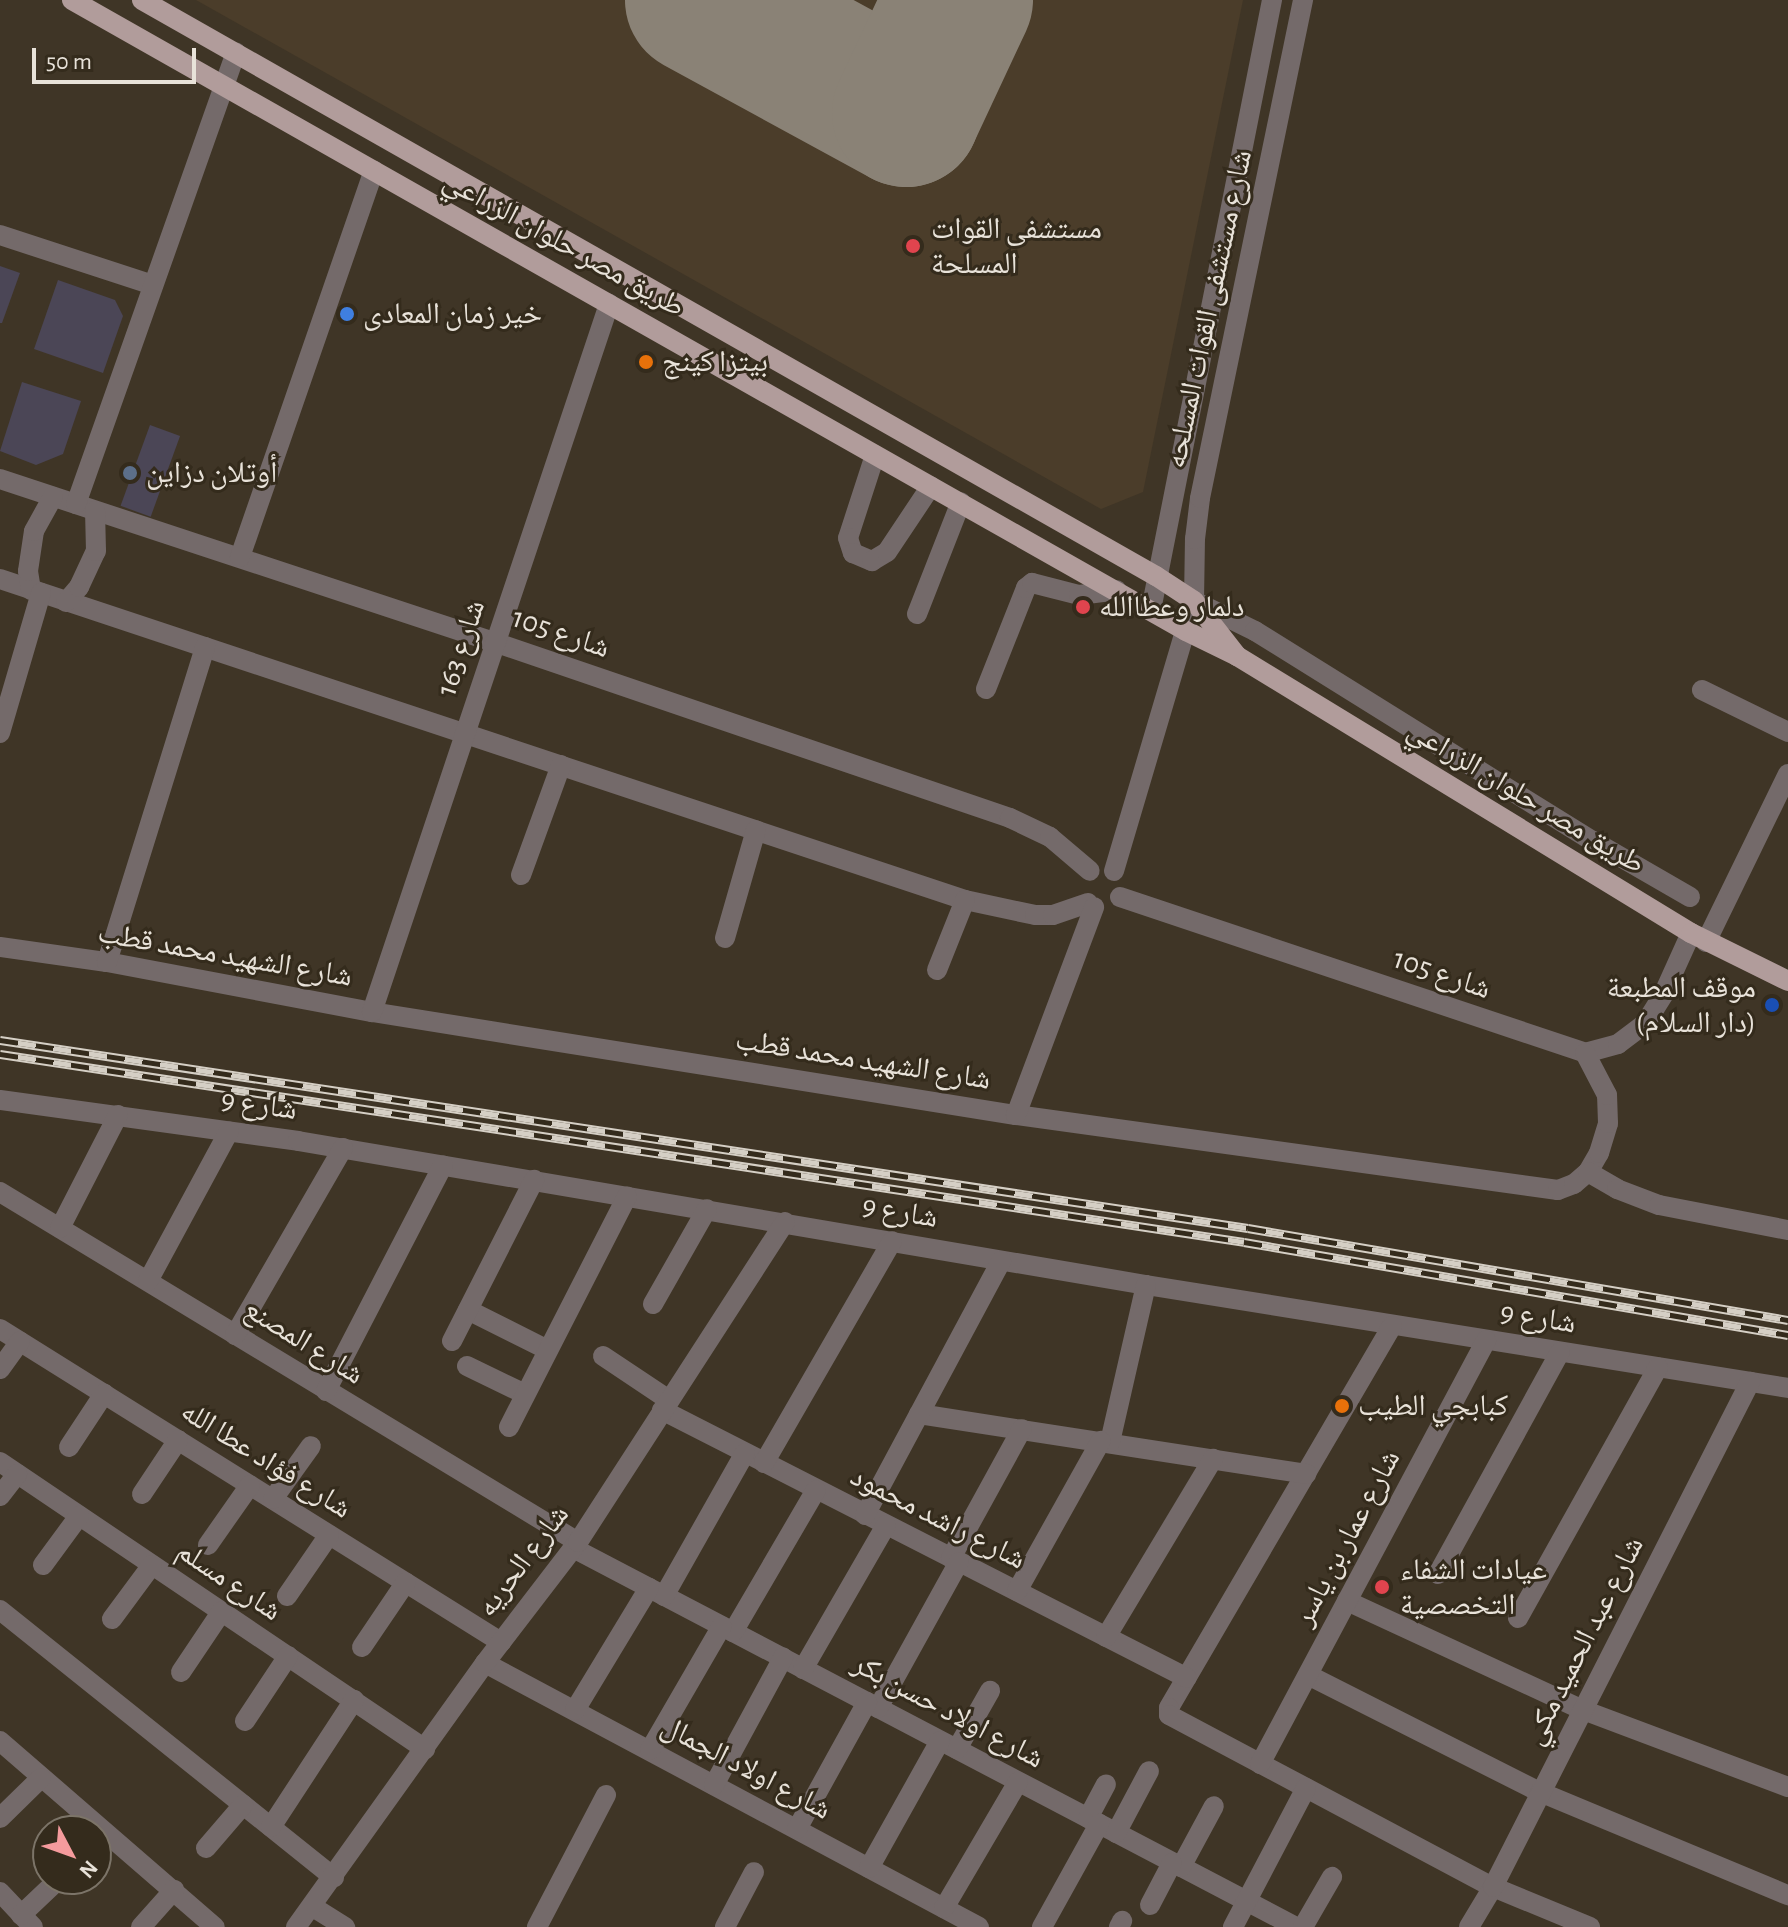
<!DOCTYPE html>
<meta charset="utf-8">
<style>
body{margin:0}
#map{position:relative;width:1788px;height:1927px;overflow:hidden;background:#3f3526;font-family:"Alegreya Sans","Noto Naskh Arabic",sans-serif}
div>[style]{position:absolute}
.built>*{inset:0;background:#4b3d2a}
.runway>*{height:148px;margin:-74px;padding:0 74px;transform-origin:74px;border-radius:74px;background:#8a8276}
.building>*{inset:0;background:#4b4656;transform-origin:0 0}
.minor>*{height:20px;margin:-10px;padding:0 10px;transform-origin:10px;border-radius:10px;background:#746a6a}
.major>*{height:20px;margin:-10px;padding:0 10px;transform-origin:10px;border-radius:10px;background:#b19c9b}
.rail>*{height:9px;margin-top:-4.5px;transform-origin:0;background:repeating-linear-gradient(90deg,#342b1c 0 18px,#d5cfc5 0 36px);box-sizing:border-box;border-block:2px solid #d5cfc5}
.dots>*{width:22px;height:22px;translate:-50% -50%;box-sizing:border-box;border:4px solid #342b1c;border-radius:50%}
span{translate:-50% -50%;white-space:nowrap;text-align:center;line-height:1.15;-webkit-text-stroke:6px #342b1c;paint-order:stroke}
.poi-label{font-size:30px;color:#e8e2d9}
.left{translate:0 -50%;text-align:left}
.right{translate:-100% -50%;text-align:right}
.street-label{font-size:30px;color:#e8e2d9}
.north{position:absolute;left:32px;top:1815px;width:80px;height:80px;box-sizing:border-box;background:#342b1c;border:2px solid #7c7468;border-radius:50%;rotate:131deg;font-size:22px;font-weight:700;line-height:32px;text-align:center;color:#e8e2d9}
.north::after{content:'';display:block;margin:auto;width:28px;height:36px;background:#f59b9d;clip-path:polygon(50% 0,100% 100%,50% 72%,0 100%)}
.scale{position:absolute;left:32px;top:48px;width:164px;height:36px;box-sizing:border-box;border:4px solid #e8e2d9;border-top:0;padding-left:10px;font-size:24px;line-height:28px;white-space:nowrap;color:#e8e2d9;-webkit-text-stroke:6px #342b1c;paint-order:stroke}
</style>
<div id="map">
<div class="built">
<i style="clip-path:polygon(196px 0,1243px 0,1143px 492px,1101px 509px)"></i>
</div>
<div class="runway">
<i style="left:699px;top:0;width:236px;rotate:28.6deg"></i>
<i style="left:906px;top:113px;width:125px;rotate:-64.9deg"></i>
</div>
<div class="building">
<i style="clip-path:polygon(0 266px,20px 273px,2px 323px,0 323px)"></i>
<i style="clip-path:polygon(58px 280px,115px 300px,123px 316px,103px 373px,34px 349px)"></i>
<i style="clip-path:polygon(22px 382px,81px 401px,63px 454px,36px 465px,0 451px)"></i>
<i style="left:150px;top:425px;width:32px;height:86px;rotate:20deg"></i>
</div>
<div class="minor">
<i style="left:0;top:235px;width:161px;rotate:18.1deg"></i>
<i style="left:875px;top:455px;width:87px;rotate:108deg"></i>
<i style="left:848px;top:538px;width:16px;rotate:72deg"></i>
<i style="left:853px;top:553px;width:21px;rotate:23deg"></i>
<i style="left:872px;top:561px;width:17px;rotate:-31deg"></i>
<i style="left:887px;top:552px;width:79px;rotate:-56.3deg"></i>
<i style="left:0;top:479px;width:520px;rotate:18.26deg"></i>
<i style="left:494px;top:642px;width:545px;rotate:18.83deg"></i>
<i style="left:1010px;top:818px;width:44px;rotate:25.4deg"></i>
<i style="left:1050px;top:837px;width:52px;rotate:40.4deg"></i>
<i style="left:76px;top:504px;width:479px;rotate:-70.5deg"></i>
<i style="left:240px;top:557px;width:409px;rotate:-70.9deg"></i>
<i style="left:0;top:579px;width:1017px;rotate:18.4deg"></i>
<i style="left:965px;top:900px;width:72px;rotate:12.1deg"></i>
<i style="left:1035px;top:915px;width:18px"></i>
<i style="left:1053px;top:915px;width:37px;rotate:-19deg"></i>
<i style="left:31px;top:590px;width:19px;rotate:-99deg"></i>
<i style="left:28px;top:571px;width:40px;rotate:-81.5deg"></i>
<i style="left:34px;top:531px;width:39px;rotate:-61deg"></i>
<i style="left:1194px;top:601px;width:68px;rotate:26.2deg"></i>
<i style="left:1255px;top:631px;width:398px;rotate:31.9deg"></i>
<i style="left:1593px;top:841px;width:112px;rotate:30deg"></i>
<i style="left:66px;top:602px;width:20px;rotate:-49deg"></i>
<i style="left:79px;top:587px;width:40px;rotate:-65deg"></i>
<i style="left:96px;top:551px;width:40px;rotate:-91.4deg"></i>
<i style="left:1151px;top:610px;width:622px;rotate:-78.78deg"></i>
<i style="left:917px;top:614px;width:120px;rotate:-68.6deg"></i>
<i style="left:986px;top:689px;width:109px;rotate:-68.4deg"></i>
<i style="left:1026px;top:588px;width:8px;rotate:-40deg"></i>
<i style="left:1032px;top:583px;width:49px;rotate:14.3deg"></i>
<i style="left:1079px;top:595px;width:38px;rotate:-7deg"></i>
<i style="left:1702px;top:690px;width:96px;rotate:26deg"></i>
<i style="left:0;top:733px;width:146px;rotate:-73.7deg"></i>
<i style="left:1114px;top:871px;width:282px;rotate:-73.5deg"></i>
<i style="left:1194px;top:601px;width:62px;rotate:-89.1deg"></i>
<i style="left:1195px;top:539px;width:41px;rotate:-83deg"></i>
<i style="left:1200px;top:498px;width:509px;rotate:-78.31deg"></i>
<i style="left:521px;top:875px;width:117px;rotate:-70deg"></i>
<i style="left:1120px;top:897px;width:490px;rotate:18.5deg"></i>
<i style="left:1585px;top:1053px;width:34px;rotate:-15deg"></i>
<i style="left:1618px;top:1044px;width:34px;rotate:-37deg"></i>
<i style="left:1645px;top:1024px;width:34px;rotate:-58deg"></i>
<i style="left:1663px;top:995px;width:68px;rotate:-65.7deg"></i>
<i style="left:725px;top:938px;width:112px;rotate:-74deg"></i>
<i style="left:1706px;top:942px;width:187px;rotate:-64deg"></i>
<i style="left:0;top:947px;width:108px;rotate:8deg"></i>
<i style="left:107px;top:962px;width:270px;rotate:10.7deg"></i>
<i style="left:372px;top:1012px;width:652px;rotate:9.09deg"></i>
<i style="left:1016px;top:1115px;width:547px;rotate:7.88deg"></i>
<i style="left:1558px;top:1190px;width:17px;rotate:-21deg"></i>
<i style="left:1574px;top:1184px;width:18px;rotate:-41deg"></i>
<i style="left:1588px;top:1172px;width:22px;rotate:-60deg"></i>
<i style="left:1599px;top:1153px;width:31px;rotate:-73deg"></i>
<i style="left:1608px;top:1123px;width:28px;rotate:-92deg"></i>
<i style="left:1607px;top:1095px;width:47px;rotate:-117.6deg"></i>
<i style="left:107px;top:962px;width:330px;rotate:-72.7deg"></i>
<i style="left:937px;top:970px;width:75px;rotate:-68.2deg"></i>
<i style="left:372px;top:1012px;width:747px;rotate:-71.49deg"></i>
<i style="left:0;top:1100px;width:301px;rotate:7.8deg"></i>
<i style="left:298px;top:1141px;width:860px;rotate:9.64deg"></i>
<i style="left:1146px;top:1285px;width:650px;rotate:9.11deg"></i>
<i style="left:1016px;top:1115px;width:222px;rotate:-69.4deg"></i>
<i style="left:1588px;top:1172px;width:34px;rotate:30deg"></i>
<i style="left:1617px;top:1189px;width:45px;rotate:20.9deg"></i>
<i style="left:1659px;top:1205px;width:131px;rotate:11deg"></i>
<i style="left:0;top:1192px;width:676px;rotate:31.2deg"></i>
<i style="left:60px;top:1228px;width:127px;rotate:-62.8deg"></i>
<i style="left:148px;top:1281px;width:170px;rotate:-61.6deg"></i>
<i style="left:653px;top:1304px;width:109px;rotate:-60.4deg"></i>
<i style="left:468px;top:1310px;width:89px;rotate:26.6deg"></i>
<i style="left:1392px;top:1326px;width:442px;rotate:120.3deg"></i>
<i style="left:1169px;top:1708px;width:7px;rotate:90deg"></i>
<i style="left:1169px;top:1715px;width:367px;rotate:28deg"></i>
<i style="left:1493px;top:1887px;width:105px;rotate:22.4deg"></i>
<i style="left:0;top:1329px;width:591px;rotate:32deg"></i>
<i style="left:235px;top:1335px;width:216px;rotate:-60deg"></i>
<i style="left:452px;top:1341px;width:181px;rotate:-63deg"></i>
<i style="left:603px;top:1356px;width:79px;rotate:33.7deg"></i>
<i style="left:467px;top:1366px;width:64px;rotate:25.8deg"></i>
<i style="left:0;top:1369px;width:34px;rotate:-54deg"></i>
<i style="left:326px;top:1391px;width:254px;rotate:-62.6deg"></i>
<i style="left:662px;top:1410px;width:589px;rotate:27.04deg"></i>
<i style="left:919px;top:1414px;width:392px;rotate:8.8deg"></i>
<i style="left:509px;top:1427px;width:259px;rotate:-62.9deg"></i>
<i style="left:1110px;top:1442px;width:161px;rotate:-77.1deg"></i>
<i style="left:69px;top:1447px;width:64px;rotate:-56.6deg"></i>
<i style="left:0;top:1462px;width:513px;rotate:34.03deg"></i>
<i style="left:764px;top:1463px;width:256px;rotate:-60deg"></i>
<i style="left:142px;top:1494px;width:65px;rotate:-56.3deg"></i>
<i style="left:0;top:1496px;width:28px;rotate:-52deg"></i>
<i style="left:273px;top:1499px;width:65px;rotate:-54.4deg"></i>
<i style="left:865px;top:1515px;width:288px;rotate:-61.8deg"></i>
<i style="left:208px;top:1545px;width:73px;rotate:-55deg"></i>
<i style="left:573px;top:1548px;width:816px;rotate:27.66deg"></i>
<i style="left:951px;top:1558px;width:147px;rotate:-61.2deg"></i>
<i style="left:43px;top:1565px;width:61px;rotate:-53.7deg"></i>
<i style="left:1438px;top:1574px;width:253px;rotate:-61.2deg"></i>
<i style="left:1017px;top:1591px;width:172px;rotate:-60.8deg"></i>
<i style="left:287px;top:1596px;width:74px;rotate:-55.5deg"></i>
<i style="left:664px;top:1596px;width:164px;rotate:-60.5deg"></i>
<i style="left:1347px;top:1601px;width:260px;rotate:24.8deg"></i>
<i style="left:1583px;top:1710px;width:219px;rotate:20.6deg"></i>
<i style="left:0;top:1610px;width:428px;rotate:38.7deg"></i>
<i style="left:1518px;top:1618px;width:287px;rotate:-60.8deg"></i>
<i style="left:112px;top:1619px;width:67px;rotate:-53.5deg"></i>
<i style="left:733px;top:1632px;width:164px;rotate:-59.7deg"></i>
<i style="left:1106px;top:1637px;width:208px;rotate:-59deg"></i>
<i style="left:362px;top:1647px;width:78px;rotate:-55.9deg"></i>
<i style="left:485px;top:1663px;width:560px;rotate:28.12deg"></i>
<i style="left:803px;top:1669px;width:166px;rotate:-60deg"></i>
<i style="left:181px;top:1672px;width:73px;rotate:-56.1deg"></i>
<i style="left:1308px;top:1675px;width:260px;rotate:26.8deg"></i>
<i style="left:1540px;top:1792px;width:269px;rotate:22.6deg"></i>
<i style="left:878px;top:1708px;width:167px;rotate:-61deg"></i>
<i style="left:575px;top:1710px;width:143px;rotate:-58.8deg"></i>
<i style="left:245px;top:1721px;width:78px;rotate:-56.5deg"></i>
<i style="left:0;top:1741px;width:284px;rotate:40.9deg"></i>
<i style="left:957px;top:1749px;width:67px;rotate:-60.4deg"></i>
<i style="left:650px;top:1750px;width:143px;rotate:-59.9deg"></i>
<i style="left:1260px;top:1764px;width:480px;rotate:-61.9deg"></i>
<i style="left:714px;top:1785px;width:145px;rotate:-61.5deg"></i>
<i style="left:0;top:1818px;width:57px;rotate:-44.3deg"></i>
<i style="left:1088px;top:1818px;width:38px;rotate:-62deg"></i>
<i style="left:271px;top:1827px;width:152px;rotate:-56.8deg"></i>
<i style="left:797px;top:1829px;width:145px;rotate:-61.1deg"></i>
<i style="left:1116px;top:1833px;width:70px;rotate:-62deg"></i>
<i style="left:206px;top:1848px;width:57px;rotate:-49.3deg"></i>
<i style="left:1181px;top:1867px;width:69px;rotate:-61.6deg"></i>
<i style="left:869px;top:1868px;width:145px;rotate:-60.8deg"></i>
<i style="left:0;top:1892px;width:48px;rotate:46.7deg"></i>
<i style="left:1150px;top:1905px;width:47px;rotate:-62.4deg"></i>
<i style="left:313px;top:1907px;width:38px;rotate:32deg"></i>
<i style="left:944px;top:1908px;width:146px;rotate:-59.6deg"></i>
<i style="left:21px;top:1915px;width:52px;rotate:-43.5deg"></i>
<i style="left:141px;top:1927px;width:50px;rotate:-48.3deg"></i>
<i style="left:296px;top:1927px;width:325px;rotate:-54.4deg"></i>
<i style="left:485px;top:1663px;width:153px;rotate:-52.5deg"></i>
<i style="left:578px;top:1542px;width:381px;rotate:-57.1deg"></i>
<i style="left:537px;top:1927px;width:149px;rotate:-62.4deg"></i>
<i style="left:725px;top:1927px;width:62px;rotate:-62.2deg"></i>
<i style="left:1042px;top:1927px;width:118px;rotate:-61deg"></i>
<i style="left:1119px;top:1927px;width:7px;rotate:-63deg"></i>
<i style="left:1233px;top:1927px;width:157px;rotate:-62.3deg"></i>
<i style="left:1303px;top:1927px;width:58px;rotate:-59.9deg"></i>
<i style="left:1469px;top:1927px;width:47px;rotate:-59deg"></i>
<i style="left:1493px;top:1887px;width:567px;rotate:-63.03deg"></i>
</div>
<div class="major">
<i style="left:72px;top:0;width:1280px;rotate:29.53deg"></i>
<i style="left:1186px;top:631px;width:57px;rotate:26.1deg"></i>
<i style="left:1237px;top:656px;width:532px;rotate:31.39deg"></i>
<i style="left:1691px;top:933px;width:108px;rotate:26.3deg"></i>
<i style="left:142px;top:0;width:1166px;rotate:29.6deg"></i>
<i style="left:1156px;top:576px;width:45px;rotate:33.3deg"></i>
<i style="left:1194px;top:601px;width:70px;rotate:52deg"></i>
</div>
<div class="rail">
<i style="left:0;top:1040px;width:1262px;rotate:8.57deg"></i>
<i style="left:1248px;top:1228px;width:548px;rotate:9.67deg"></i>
<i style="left:0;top:1054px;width:1258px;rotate:8.59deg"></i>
<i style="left:1244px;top:1242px;width:552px;rotate:9.7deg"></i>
</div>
<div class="dots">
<i style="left:913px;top:246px;background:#e0444e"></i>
<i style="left:347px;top:314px;background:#3f7fe0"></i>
<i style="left:646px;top:362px;background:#e8710a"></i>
<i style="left:130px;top:473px;background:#5c6f8a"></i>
<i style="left:1083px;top:607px;background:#e0444e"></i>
<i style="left:1772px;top:1005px;background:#1a4fb4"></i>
<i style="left:1342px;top:1406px;background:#e8710a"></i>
<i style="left:1382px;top:1587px;background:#e0444e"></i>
</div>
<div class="poi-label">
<span class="left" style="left:931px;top:246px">مستشفى القوات<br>المسلحة</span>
<span class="left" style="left:363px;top:314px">خير زمان المعادى</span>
<span class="left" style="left:662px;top:362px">بيتزا كينج</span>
<span class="left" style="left:146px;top:473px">أوتلان دزاين</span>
<span class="left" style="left:1099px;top:607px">دلمار وعطاالله</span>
<span class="right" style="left:1756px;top:1005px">موقف المطبعة<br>(دار السلام)</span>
<span class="left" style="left:1358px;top:1406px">كبابجي الطيب</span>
<span class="left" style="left:1400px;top:1587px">عيادات الشفاء<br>التخصصية</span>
</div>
<div class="street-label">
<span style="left:564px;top:244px;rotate:29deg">طريق مصر حلوان الزراعي</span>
<span style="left:1209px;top:309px;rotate:-78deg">شارع مستشفى القوات المسلحه</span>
<span style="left:561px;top:633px;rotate:19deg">شارع 105</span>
<span style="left:461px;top:648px;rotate:-72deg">شارع 163</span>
<span style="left:1526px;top:797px;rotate:31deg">طريق مصر حلوان الزراعي</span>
<span style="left:225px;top:955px;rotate:10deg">شارع الشهيد محمد قطب</span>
<span style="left:1442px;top:974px;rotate:19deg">شارع 105</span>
<span style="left:863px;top:1060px;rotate:9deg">شارع الشهيد محمد قطب</span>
<span style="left:259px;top:1105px;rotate:8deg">شارع 9</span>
<span style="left:900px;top:1212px;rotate:10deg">شارع 9</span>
<span style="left:1538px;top:1318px;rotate:9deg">شارع 9</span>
<span style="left:304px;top:1342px;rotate:32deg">شارع المصنع</span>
<span style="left:266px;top:1460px;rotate:32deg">شارع فؤاد عطا الله</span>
<span style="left:938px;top:1518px;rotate:27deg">شارع راشد محمود</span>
<span style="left:1347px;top:1538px;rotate:-62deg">شارع عمار بن ياسر</span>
<span style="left:523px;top:1561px;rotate:-53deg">شارع الحريه</span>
<span style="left:229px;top:1581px;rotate:34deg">شارع مسلم</span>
<span style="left:1584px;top:1641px;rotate:-63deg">شارع عبد الحميد مكي</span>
<span style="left:948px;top:1711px;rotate:28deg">شارع اولاد حسن بكر</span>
<span style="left:746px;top:1768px;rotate:28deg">شارع اولاد الجمال</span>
</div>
<div class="north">N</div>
<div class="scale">50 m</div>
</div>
